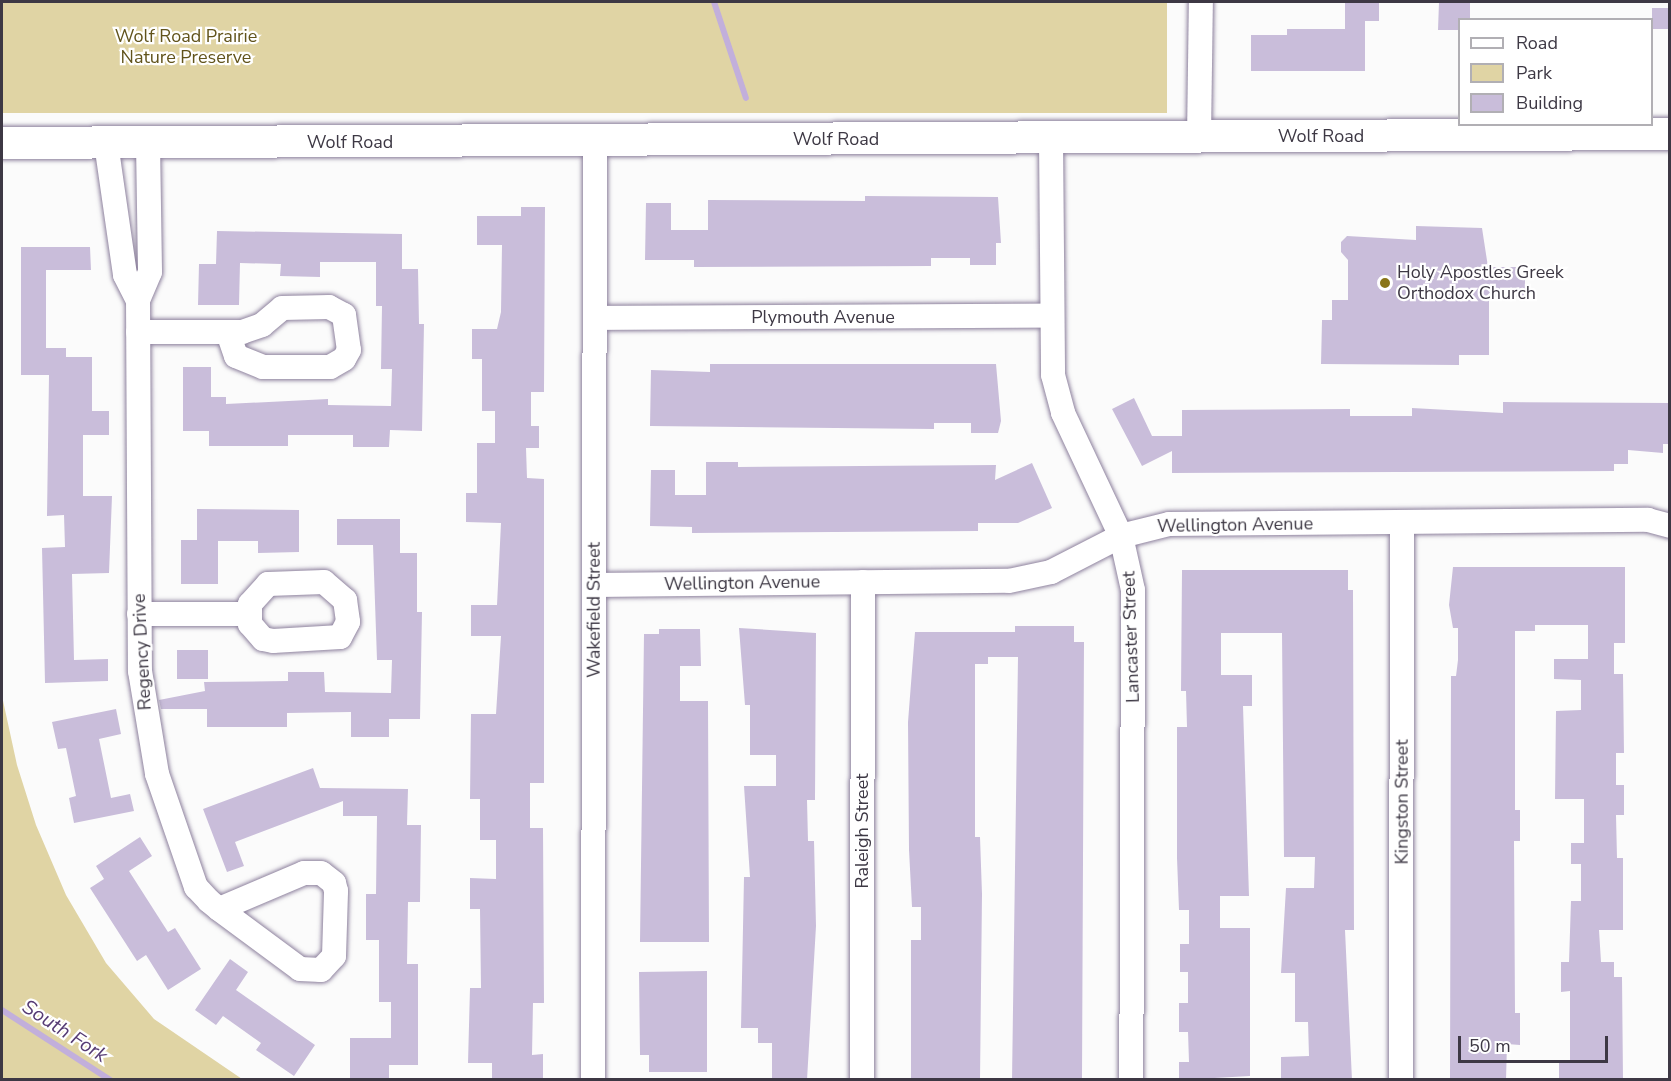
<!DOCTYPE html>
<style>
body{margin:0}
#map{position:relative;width:1671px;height:1081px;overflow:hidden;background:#fbfbfb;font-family:"Nunito Sans",sans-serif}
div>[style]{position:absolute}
.green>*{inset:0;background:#e0d4a4;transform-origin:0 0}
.stream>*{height:6px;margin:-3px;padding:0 3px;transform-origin:3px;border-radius:3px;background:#c2afdb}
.building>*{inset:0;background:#c9bdda;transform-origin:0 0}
.roads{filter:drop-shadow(0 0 2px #8e829e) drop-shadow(0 0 2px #8e829e)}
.minor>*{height:24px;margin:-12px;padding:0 12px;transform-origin:12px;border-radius:12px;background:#fff}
.major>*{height:32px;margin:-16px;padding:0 16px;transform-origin:16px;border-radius:16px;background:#fff}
.dots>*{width:16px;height:16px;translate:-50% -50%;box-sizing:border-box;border:3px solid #fff;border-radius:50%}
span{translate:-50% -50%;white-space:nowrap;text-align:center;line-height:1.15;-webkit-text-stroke:4.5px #fff;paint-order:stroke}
.park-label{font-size:18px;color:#61531b}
.street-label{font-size:18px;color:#3d3844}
.poi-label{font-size:18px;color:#3d3844}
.left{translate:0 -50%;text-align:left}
.water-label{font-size:20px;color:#563b74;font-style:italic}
.frame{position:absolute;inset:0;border:3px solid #3d3844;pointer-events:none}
.legend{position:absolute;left:1458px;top:18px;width:195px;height:108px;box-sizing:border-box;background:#fff;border:2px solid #b1afb4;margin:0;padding:8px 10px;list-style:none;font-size:18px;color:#3d3844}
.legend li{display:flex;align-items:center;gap:12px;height:30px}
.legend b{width:30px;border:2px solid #b1afb4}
.scale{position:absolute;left:1458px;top:1036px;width:150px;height:27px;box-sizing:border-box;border:3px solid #3d3844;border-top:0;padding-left:8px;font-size:18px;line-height:21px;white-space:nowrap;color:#3d3844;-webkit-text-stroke:4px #fff;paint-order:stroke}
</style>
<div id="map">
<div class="green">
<i style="left:2px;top:2px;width:1165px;height:111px"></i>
<i style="clip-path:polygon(2px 696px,17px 765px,36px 825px,66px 895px,106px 963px,154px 1019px,242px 1079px,2px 1079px)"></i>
</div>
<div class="stream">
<i style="left:714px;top:2px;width:101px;rotate:71.6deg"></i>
<i style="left:2px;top:1010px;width:129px;rotate:32.9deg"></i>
</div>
<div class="building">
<i style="clip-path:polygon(1345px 2px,1379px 2px,1379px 21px,1365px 21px,1365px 71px,1251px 71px,1251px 35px,1287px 35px,1287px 29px,1345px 29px)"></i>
<i style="clip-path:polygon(1439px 2px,1470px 2px,1470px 20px,1460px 20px,1460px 30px,1438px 30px)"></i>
<i style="left:1652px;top:8px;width:18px;height:21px"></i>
<i style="clip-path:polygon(865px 196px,998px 197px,1001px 243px,996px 243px,996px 265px,970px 265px,970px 258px,931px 258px,931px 266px,694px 267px,694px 260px,645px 260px,646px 203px,671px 203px,671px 230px,708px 230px,708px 200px,865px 201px)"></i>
<i style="clip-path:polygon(521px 207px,545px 207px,544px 392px,531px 392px,531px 426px,539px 426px,539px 448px,526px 448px,527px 478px,544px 479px,544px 783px,530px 783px,530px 828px,543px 828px,544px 1003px,533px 1003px,532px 1055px,543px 1054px,543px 1080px,492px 1080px,492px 1063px,468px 1063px,470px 988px,481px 988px,480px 909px,470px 909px,470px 878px,496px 879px,496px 840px,480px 840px,480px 799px,470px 799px,471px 714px,496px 714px,501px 636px,471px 636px,471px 605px,497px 605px,501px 523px,466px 522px,466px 493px,477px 493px,477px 443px,495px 443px,495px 411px,482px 411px,482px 359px,472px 359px,472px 329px,497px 329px,501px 312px,502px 245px,477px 245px,477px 216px,521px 216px)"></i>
<i style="clip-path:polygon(1416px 226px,1482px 228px,1488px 267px,1525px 267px,1525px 297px,1489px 297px,1489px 355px,1459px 355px,1459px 365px,1321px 364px,1322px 320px,1332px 320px,1332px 300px,1348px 300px,1348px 260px,1341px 252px,1341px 242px,1347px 236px,1416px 240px)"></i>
<i style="clip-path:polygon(217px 231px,402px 234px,402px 269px,418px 269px,419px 324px,424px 324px,422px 431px,390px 430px,389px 447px,353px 447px,353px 435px,288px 435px,288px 446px,209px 446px,209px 431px,183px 431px,183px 367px,211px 367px,211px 397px,226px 397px,226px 404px,328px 399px,328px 405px,391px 406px,392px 369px,381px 369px,382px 306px,376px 306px,376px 262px,320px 262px,320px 277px,280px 276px,281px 264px,240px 263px,239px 305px,198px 305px,199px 264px,216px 264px)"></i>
<i style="clip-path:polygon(21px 247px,90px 247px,91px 270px,46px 270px,46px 348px,66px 348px,66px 357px,92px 357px,92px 411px,109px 411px,109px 435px,83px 435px,83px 496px,112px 496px,109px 573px,72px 574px,74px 660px,108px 659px,108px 681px,45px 683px,42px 548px,65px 547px,64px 515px,47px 516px,49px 375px,21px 375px)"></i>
<i style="clip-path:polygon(710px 364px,996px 364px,1001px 421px,998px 433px,971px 433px,971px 423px,934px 423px,934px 429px,650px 426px,651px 370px,710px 372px)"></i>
<i style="clip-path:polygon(1134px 398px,1152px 436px,1182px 436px,1182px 410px,1350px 409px,1350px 416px,1412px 416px,1412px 408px,1503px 413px,1503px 402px,1670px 403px,1670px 444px,1663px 444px,1663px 453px,1628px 450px,1628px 464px,1614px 464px,1614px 471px,1172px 473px,1172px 451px,1142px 466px,1112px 409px)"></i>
<i style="clip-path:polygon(706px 462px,738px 462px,738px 467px,996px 465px,995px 480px,1032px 463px,1052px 508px,1018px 523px,978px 523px,978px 531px,692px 533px,692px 527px,650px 526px,651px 470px,675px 470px,675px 495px,706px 495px)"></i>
<i style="clip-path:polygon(197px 509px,299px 510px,299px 552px,258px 553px,258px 541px,218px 541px,218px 584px,181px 584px,181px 540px,197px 540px)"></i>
<i style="clip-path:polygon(337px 519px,400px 519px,400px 553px,417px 553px,417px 612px,422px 612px,420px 719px,389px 719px,389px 737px,351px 737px,351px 712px,287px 713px,287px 727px,207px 727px,207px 709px,161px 709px,159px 700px,205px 691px,204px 682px,288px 681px,288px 672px,324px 672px,325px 692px,391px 693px,392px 660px,377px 660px,373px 545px,337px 545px)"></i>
<i style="clip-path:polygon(1453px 567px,1625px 567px,1625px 643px,1614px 643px,1614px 674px,1623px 674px,1624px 753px,1616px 753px,1616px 785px,1624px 785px,1624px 815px,1616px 815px,1617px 858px,1623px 858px,1623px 930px,1599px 930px,1601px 962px,1614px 962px,1614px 977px,1622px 977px,1623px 1080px,1559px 1080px,1559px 1063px,1570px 1063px,1570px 991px,1561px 992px,1561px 962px,1569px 962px,1571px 901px,1581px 901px,1581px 864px,1571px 864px,1571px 843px,1584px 843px,1584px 799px,1555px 799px,1556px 711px,1581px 710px,1581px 680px,1554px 679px,1554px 659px,1588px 659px,1588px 625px,1535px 625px,1535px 631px,1515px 631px,1515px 810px,1520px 810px,1520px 841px,1514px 841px,1515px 1013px,1520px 1013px,1520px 1045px,1507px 1044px,1506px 1080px,1450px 1080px,1451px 676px,1456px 676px,1458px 660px,1458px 628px,1453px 628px,1449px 605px)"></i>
<i style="clip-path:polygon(1182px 570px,1348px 570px,1348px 590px,1353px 590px,1354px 930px,1345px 930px,1352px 1080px,1281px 1080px,1281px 1057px,1309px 1056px,1308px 1022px,1295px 1022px,1295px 973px,1281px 973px,1286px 888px,1314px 888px,1315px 857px,1284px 857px,1282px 633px,1221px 633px,1221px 675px,1252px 675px,1252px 706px,1243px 706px,1249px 896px,1220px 896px,1220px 928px,1250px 928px,1250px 1076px,1179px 1080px,1179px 1062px,1189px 1062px,1188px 1032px,1179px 1032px,1179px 1003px,1188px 1003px,1188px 972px,1180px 972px,1180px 944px,1189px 944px,1189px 910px,1179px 910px,1177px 858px,1177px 727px,1187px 727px,1186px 691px,1181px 691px)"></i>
<i style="clip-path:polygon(1015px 626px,1074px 626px,1074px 642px,1084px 642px,1082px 1080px,1012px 1080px,1018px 657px,988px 657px,988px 664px,975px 664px,975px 837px,980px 837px,982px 894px,980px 1080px,911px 1080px,911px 940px,921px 940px,921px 907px,912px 907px,909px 850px,908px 722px,915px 632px,1015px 632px)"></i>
<i style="clip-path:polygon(739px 628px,816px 633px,815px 800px,807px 800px,808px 841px,814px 841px,816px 926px,807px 1080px,772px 1080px,772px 1043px,758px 1043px,758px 1028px,741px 1028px,744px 877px,750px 877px,744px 786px,776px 786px,776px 755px,750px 755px,750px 705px,745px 705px)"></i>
<i style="clip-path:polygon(659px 629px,700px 629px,701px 666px,680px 666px,680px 701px,708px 701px,709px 942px,640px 942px,644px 634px,659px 634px)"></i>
<i style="left:208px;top:650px;width:29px;height:31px;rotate:90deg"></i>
<i style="clip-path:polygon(116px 709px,121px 734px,99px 739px,111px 798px,130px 794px,134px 811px,74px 823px,69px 798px,76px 796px,66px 748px,58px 749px,52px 722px)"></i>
<i style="clip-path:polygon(313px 768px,320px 788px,408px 789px,407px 825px,421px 825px,420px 902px,408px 902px,407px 964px,418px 964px,418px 1065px,389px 1065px,389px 1080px,350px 1080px,350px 1038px,391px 1038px,391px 1002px,379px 1002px,379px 940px,366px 940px,366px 894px,376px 894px,377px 816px,343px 816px,343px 801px,235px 842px,244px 866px,227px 872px,203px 809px)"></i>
<i style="clip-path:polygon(140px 837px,152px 856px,129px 871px,168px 932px,175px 928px,201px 969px,168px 990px,146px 955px,137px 961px,90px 888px,104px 879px,96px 866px)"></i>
<i style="clip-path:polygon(230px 959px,248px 972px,236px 990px,315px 1045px,294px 1076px,256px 1050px,261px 1043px,223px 1016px,216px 1025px,195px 1010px)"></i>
<i style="clip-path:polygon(707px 971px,707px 1072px,649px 1072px,649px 1055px,640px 1055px,639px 972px)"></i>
</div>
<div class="roads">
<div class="minor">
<i style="left:1199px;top:137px;width:135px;rotate:-89.2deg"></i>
<i style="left:1051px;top:138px;width:237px;rotate:89.5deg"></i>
<i style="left:1053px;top:375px;width:39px;rotate:75deg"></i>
<i style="left:1063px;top:413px;width:136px;rotate:64.8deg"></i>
<i style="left:1121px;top:536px;width:55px;rotate:77.5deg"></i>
<i style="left:1133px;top:590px;width:490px;rotate:90.2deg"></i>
<i style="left:106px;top:143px;width:133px;rotate:81.8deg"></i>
<i style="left:125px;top:275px;width:28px;rotate:63deg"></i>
<i style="left:148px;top:143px;width:129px;rotate:89.1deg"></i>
<i style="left:150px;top:272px;width:30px;rotate:113deg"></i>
<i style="left:138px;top:300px;width:371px;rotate:89.7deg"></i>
<i style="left:140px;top:671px;width:104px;rotate:80.6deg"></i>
<i style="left:157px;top:774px;width:120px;rotate:71deg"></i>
<i style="left:196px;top:887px;width:19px;rotate:47deg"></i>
<i style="left:209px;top:901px;width:13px;rotate:39deg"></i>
<i style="left:219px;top:909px;width:101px;rotate:36.5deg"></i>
<i style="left:300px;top:969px;width:21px;rotate:3deg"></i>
<i style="left:321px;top:970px;width:19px;rotate:-47deg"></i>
<i style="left:334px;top:956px;width:65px;rotate:-88.2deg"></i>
<i style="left:336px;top:891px;width:8px;rotate:-104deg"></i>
<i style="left:334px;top:883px;width:16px;rotate:-142deg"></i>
<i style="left:321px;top:873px;width:17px;rotate:180deg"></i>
<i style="left:304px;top:873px;width:92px;rotate:157deg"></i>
<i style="left:595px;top:318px;width:457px;rotate:-0.3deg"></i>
<i style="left:138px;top:332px;width:104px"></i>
<i style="left:242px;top:332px;width:21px;rotate:-19deg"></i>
<i style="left:262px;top:325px;width:26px;rotate:-40deg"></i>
<i style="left:282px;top:308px;width:47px;rotate:-1.2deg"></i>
<i style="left:329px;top:307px;width:17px;rotate:28deg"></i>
<i style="left:344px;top:315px;width:35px;rotate:82deg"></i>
<i style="left:349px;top:350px;width:10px;rotate:119deg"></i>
<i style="left:344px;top:359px;width:16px;rotate:150deg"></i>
<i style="left:330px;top:367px;width:67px;rotate:180deg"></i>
<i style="left:263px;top:367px;width:29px;rotate:-158deg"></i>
<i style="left:236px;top:356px;width:24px;rotate:-109deg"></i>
<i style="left:324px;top:582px;width:28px;rotate:41deg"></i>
<i style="left:345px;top:600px;width:22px;rotate:82deg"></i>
<i style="left:348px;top:622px;width:17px;rotate:118deg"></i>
<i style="left:340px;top:637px;width:67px;rotate:176.6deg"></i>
<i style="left:273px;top:641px;width:10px;rotate:-169deg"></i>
<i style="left:263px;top:639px;width:20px;rotate:-131deg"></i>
<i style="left:250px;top:624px;width:20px;rotate:-90deg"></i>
<i style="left:250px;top:604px;width:27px;rotate:-48deg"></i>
<i style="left:268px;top:584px;width:56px;rotate:-2deg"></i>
<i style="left:594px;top:585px;width:415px;rotate:-0.6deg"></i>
<i style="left:1009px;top:581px;width:43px;rotate:-12.1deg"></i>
<i style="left:1051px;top:572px;width:79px;rotate:-27.2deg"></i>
<i style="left:1121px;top:536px;width:49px;rotate:-14deg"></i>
<i style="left:1169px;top:524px;width:479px;rotate:-0.5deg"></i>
<i style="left:1648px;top:520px;width:23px;rotate:15deg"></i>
<i style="left:139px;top:614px;width:108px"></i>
<i style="left:593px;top:1080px;width:940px;rotate:-89.88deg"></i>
<i style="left:862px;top:1080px;width:498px;rotate:-89.9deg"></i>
<i style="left:1401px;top:1080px;width:556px;rotate:-89.9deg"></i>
</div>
<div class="major">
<i style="left:2px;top:143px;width:1668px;rotate:-0.31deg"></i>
</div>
</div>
<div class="dots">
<i style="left:1385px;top:283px;background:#897417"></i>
</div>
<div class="park-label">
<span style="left:186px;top:47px">Wolf Road Prairie<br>Nature Preserve</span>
</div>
<div class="street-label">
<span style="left:1321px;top:136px">Wolf Road</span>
<span style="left:836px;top:139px">Wolf Road</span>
<span style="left:350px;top:142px">Wolf Road</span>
<span style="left:823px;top:317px">Plymouth Avenue</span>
<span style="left:1235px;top:525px;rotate:-1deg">Wellington Avenue</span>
<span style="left:742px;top:583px;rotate:-1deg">Wellington Avenue</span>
<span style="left:594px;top:610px;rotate:-90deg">Wakefield Street</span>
<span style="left:1131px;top:637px;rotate:-92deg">Lancaster Street</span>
<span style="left:142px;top:652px;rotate:-93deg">Regency Drive</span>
<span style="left:1402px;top:802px;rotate:-90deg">Kingston Street</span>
<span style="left:862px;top:831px;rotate:-90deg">Raleigh Street</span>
</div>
<div class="poi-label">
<span class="left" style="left:1397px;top:283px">Holy Apostles Greek<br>Orthodox Church</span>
</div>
<div class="water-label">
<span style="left:65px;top:1031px;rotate:33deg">South Fork</span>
</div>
<div class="frame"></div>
<ul class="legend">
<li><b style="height:8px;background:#fff"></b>Road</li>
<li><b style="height:16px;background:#e0d4a4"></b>Park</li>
<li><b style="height:16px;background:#c9bdda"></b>Building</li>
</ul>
<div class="scale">50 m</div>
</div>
